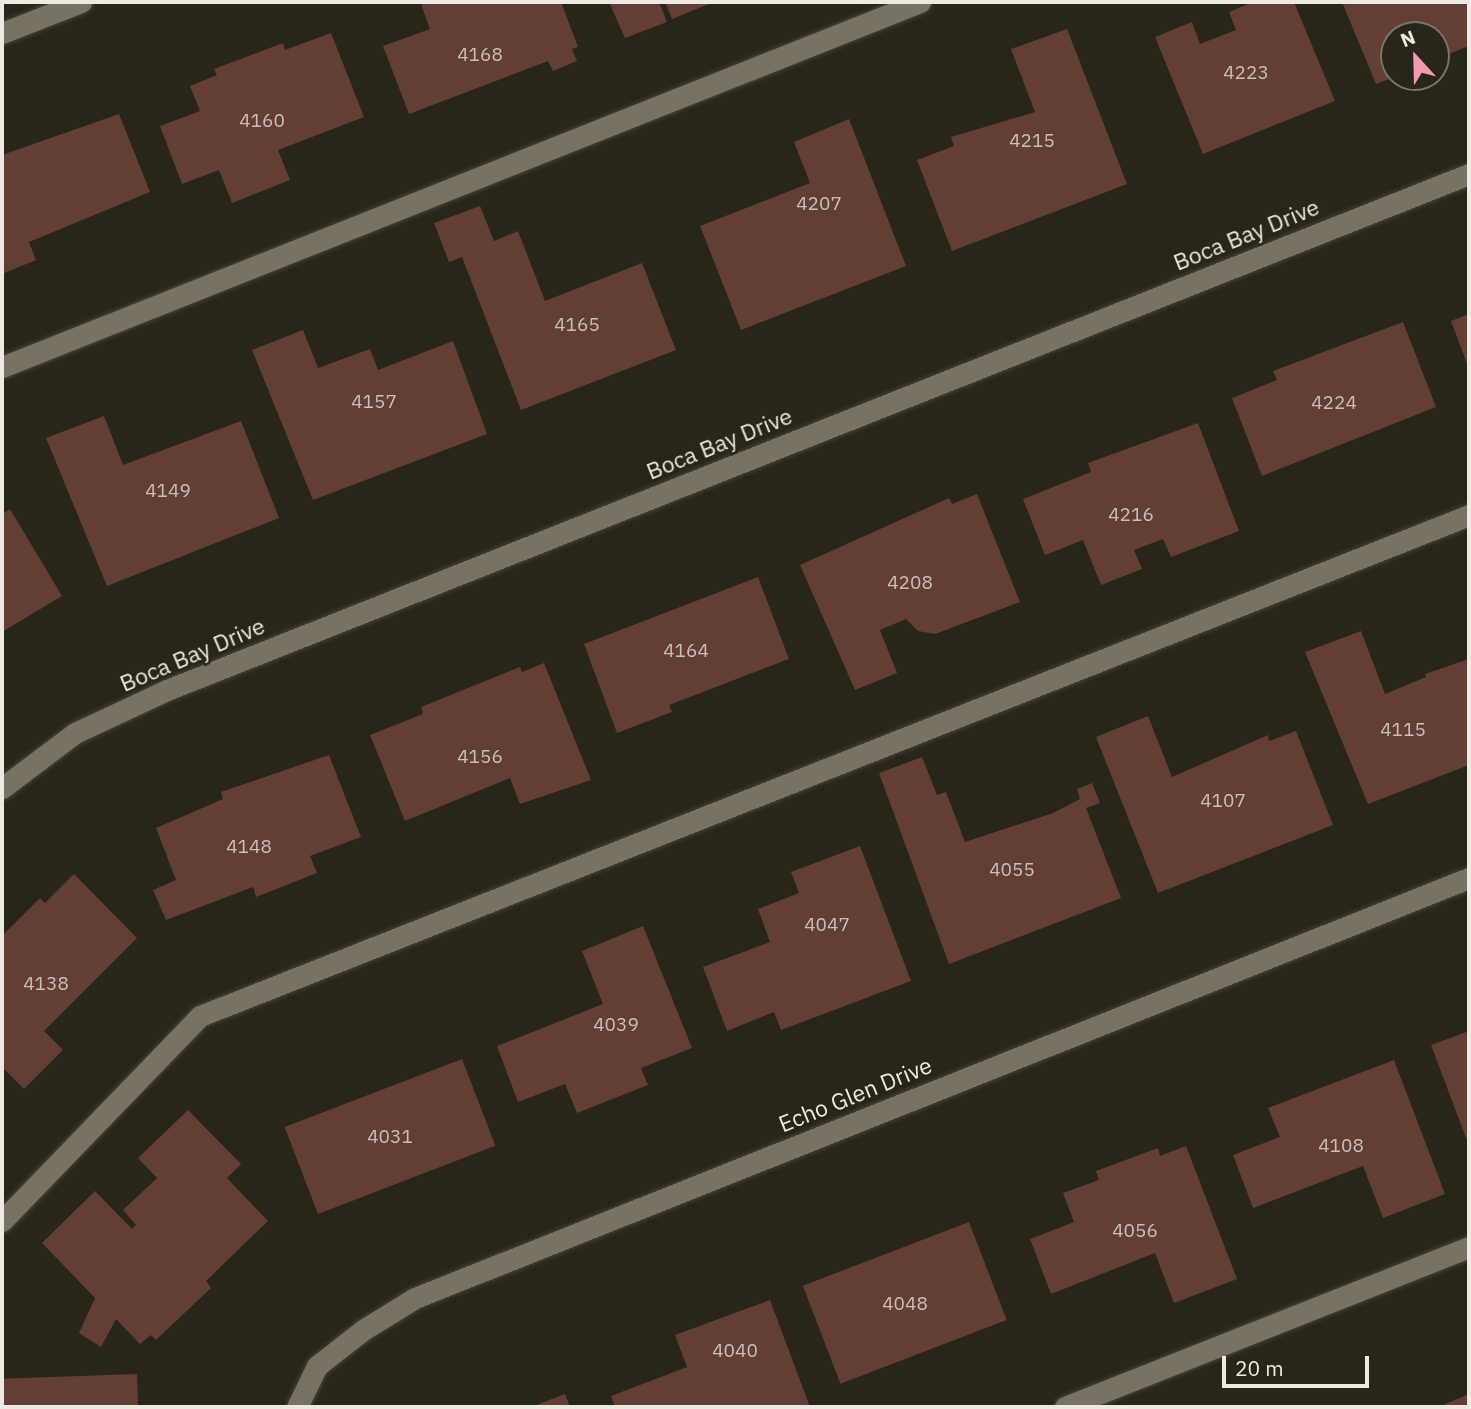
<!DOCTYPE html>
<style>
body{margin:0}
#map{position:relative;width:1471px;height:1409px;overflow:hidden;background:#292518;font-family:"IBM Plex Sans",sans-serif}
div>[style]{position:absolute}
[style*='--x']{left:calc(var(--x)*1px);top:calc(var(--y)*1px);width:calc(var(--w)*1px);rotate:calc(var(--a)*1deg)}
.building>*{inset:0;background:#633e35;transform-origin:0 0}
.roads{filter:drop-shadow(0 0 2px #464339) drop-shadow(0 0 2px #464339)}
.lane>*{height:21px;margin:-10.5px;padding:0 10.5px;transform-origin:10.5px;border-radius:10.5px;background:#777263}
.street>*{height:21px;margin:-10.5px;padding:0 10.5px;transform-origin:10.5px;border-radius:10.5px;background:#777263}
span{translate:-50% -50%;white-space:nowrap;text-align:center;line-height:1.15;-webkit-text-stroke:5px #292518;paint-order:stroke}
.number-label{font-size:19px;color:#cabfb7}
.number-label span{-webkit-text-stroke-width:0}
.street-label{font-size:23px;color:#eceae2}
.frame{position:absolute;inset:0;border:4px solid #eceae2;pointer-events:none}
.north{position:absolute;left:1380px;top:21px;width:70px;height:70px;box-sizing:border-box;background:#292518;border:2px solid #777469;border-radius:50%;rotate:338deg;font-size:19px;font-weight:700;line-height:28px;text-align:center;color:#eceae2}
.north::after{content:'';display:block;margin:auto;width:24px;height:32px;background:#f19ab2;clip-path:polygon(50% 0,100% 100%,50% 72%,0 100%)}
.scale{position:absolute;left:1222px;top:1356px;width:147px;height:32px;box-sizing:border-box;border:4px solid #eceae2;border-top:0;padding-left:9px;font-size:21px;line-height:24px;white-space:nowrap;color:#eceae2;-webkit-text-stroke:5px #292518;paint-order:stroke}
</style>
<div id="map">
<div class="building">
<div style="clip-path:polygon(428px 2px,561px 2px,578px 47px,572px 49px,577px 61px,553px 71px,548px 61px,409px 114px,383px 46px,430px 29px,421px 4px)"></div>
<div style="clip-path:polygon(609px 2px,659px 2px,667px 22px,625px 38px)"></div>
<div style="clip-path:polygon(665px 2px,708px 2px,709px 4px,672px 19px)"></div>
<div style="clip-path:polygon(1253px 2px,1294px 2px,1335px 101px,1203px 154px,1155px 37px,1192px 22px,1200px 44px,1236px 30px,1229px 12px)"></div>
<div style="clip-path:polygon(1342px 2px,1469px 2px,1469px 46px,1436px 59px,1436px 35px,1394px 35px,1394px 77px,1376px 84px)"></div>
<div style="clip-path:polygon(1067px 29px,1127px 184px,952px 251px,917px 160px,954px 146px,951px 137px,1035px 112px,1011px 49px)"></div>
<div style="clip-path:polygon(331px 33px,364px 117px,278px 150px,290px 180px,232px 203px,219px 170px,182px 184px,160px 126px,200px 111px,190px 86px,217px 75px,214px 69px,283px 43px,285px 50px)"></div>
<div style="clip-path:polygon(119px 114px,150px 192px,29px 242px,36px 260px,2px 274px,2px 155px)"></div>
<div style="clip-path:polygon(849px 119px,906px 266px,741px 330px,700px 226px,810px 183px,794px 142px)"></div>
<div style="clip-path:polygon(480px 206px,494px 241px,518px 231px,545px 301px,642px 263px,676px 350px,521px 410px,462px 257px,449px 262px,434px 223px)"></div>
<div style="clip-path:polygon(1469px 314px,1469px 369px,1451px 321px)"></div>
<div style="clip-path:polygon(1403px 322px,1436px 407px,1262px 476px,1232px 398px,1277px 380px,1273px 371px)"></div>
<div style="clip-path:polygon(303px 330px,318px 368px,370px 349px,378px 370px,453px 341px,487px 434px,313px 500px,252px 350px)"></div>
<div style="clip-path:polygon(104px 416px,123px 465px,241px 421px,279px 518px,107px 586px,46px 438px)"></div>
<div style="clip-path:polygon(1198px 423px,1239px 531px,1171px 557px,1163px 539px,1134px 550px,1142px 569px,1101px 585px,1083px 540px,1045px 555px,1023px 499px,1091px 472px,1088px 463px)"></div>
<div style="clip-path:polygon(977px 494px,1020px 602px,935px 634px,918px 631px,906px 619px,880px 630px,897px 673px,855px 690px,800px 565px,949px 498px,952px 504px)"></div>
<div style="clip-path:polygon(10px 509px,62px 596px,2px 632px,2px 514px)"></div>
<div style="clip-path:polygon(758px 577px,789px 659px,669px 705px,672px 712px,617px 733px,584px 644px)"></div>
<div style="clip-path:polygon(1361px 631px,1385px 694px,1426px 677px,1425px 674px,1469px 659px,1469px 765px,1368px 804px,1305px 652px)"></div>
<div style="clip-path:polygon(544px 663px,591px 780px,520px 804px,510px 778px,405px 821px,370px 735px,423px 714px,421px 707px,520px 667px,522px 672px)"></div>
<div style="clip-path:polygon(1148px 716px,1172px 777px,1268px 735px,1269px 741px,1296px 731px,1333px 825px,1158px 893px,1096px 737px)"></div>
<div style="clip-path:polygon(329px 755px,361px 837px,310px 856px,317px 873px,256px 897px,253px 887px,166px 920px,153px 890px,176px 880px,156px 828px,223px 799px,221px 792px)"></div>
<div style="clip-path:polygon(922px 757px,937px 795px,946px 792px,965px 842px,1053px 813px,1080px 799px,1077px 789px,1092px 783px,1100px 803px,1086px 808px,1121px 898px,949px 964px,879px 773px)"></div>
<div style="clip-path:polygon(860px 846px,911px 981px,781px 1030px,774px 1012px,727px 1031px,703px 967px,770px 942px,758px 909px,799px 893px,791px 872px)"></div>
<div style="clip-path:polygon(74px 874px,137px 938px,44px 1031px,63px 1050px,24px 1089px,2px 1067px,2px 936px,40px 898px,45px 903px)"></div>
<div style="clip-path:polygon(643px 926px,692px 1048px,641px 1068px,648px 1085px,577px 1113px,565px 1084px,518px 1102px,497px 1046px,603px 1004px,582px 951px)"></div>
<div style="clip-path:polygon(1469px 1031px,1469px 1137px,1466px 1138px,1431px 1045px)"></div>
<div style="left:462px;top:1059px;width:93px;height:190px;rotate:69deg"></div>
<div style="clip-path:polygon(1394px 1060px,1445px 1194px,1383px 1218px,1363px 1166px,1253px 1208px,1233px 1155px,1280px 1137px,1268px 1108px)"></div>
<div style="clip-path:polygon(188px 1110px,241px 1164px,227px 1178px,268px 1221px,206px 1281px,211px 1288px,156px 1340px,151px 1335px,140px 1344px,116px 1319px,101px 1347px,79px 1333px,95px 1298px,42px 1243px,95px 1191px,132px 1229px,136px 1225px,123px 1210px,157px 1178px,138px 1158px)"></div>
<div style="clip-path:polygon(1186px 1146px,1237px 1279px,1174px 1303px,1155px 1253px,1051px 1294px,1030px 1239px,1074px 1222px,1063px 1193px,1099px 1180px,1096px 1171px,1158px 1148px,1160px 1156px)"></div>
<div style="left:969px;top:1222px;width:105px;height:178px;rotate:69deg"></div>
<div style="clip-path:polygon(770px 1300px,810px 1407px,615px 1407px,611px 1396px,687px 1367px,675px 1335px)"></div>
<div style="left:137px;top:1374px;width:33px;height:135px;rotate:88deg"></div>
<div style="clip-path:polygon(565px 1394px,570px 1407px,531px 1407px)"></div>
<div style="clip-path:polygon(1469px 1394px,1469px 1407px,1438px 1407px)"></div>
</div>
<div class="roads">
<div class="lane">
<div style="--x:2;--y:367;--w:988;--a:-21.68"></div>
<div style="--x:2;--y:1221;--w:285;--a:-46"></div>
<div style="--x:200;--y:1016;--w:1364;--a:-21.54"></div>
<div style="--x:1065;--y:1407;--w:435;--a:-21.6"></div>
</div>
<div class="street">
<div style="--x:2;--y:33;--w:85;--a:-21.4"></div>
<div style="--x:2;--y:788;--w:91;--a:-37"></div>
<div style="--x:75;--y:733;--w:102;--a:-25.1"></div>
<div style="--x:167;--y:690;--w:1401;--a:-21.62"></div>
<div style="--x:297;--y:1407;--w:46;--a:-64"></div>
<div style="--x:317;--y:1366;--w:58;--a:-38"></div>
<div style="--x:363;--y:1330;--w:61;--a:-31.6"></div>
<div style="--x:415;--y:1298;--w:1135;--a:-21.73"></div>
</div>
</div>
<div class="number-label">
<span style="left:480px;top:55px">4168</span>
<span style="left:1246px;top:73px">4223</span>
<span style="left:262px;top:121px">4160</span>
<span style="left:1032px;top:141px">4215</span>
<span style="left:819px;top:204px">4207</span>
<span style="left:577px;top:325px">4165</span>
<span style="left:374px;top:402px">4157</span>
<span style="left:1334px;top:403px">4224</span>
<span style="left:168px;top:491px">4149</span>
<span style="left:1131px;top:515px">4216</span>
<span style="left:910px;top:583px">4208</span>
<span style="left:686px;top:651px">4164</span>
<span style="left:1403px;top:730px">4115</span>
<span style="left:480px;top:757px">4156</span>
<span style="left:1223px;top:801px">4107</span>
<span style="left:249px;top:847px">4148</span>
<span style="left:1012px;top:870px">4055</span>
<span style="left:827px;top:925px">4047</span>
<span style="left:46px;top:984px">4138</span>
<span style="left:616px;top:1025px">4039</span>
<span style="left:390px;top:1137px">4031</span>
<span style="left:1341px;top:1146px">4108</span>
<span style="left:1135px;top:1231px">4056</span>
<span style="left:905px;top:1304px">4048</span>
<span style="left:735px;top:1351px">4040</span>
</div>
<div class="street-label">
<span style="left:1246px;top:234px;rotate:-22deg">Boca Bay Drive</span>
<span style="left:719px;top:443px;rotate:-22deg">Boca Bay Drive</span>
<span style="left:192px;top:654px;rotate:-23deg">Boca Bay Drive</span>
<span style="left:855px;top:1094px;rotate:-22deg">Echo Glen Drive</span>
</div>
<div class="frame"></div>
<div class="north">N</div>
<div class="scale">20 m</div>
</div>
